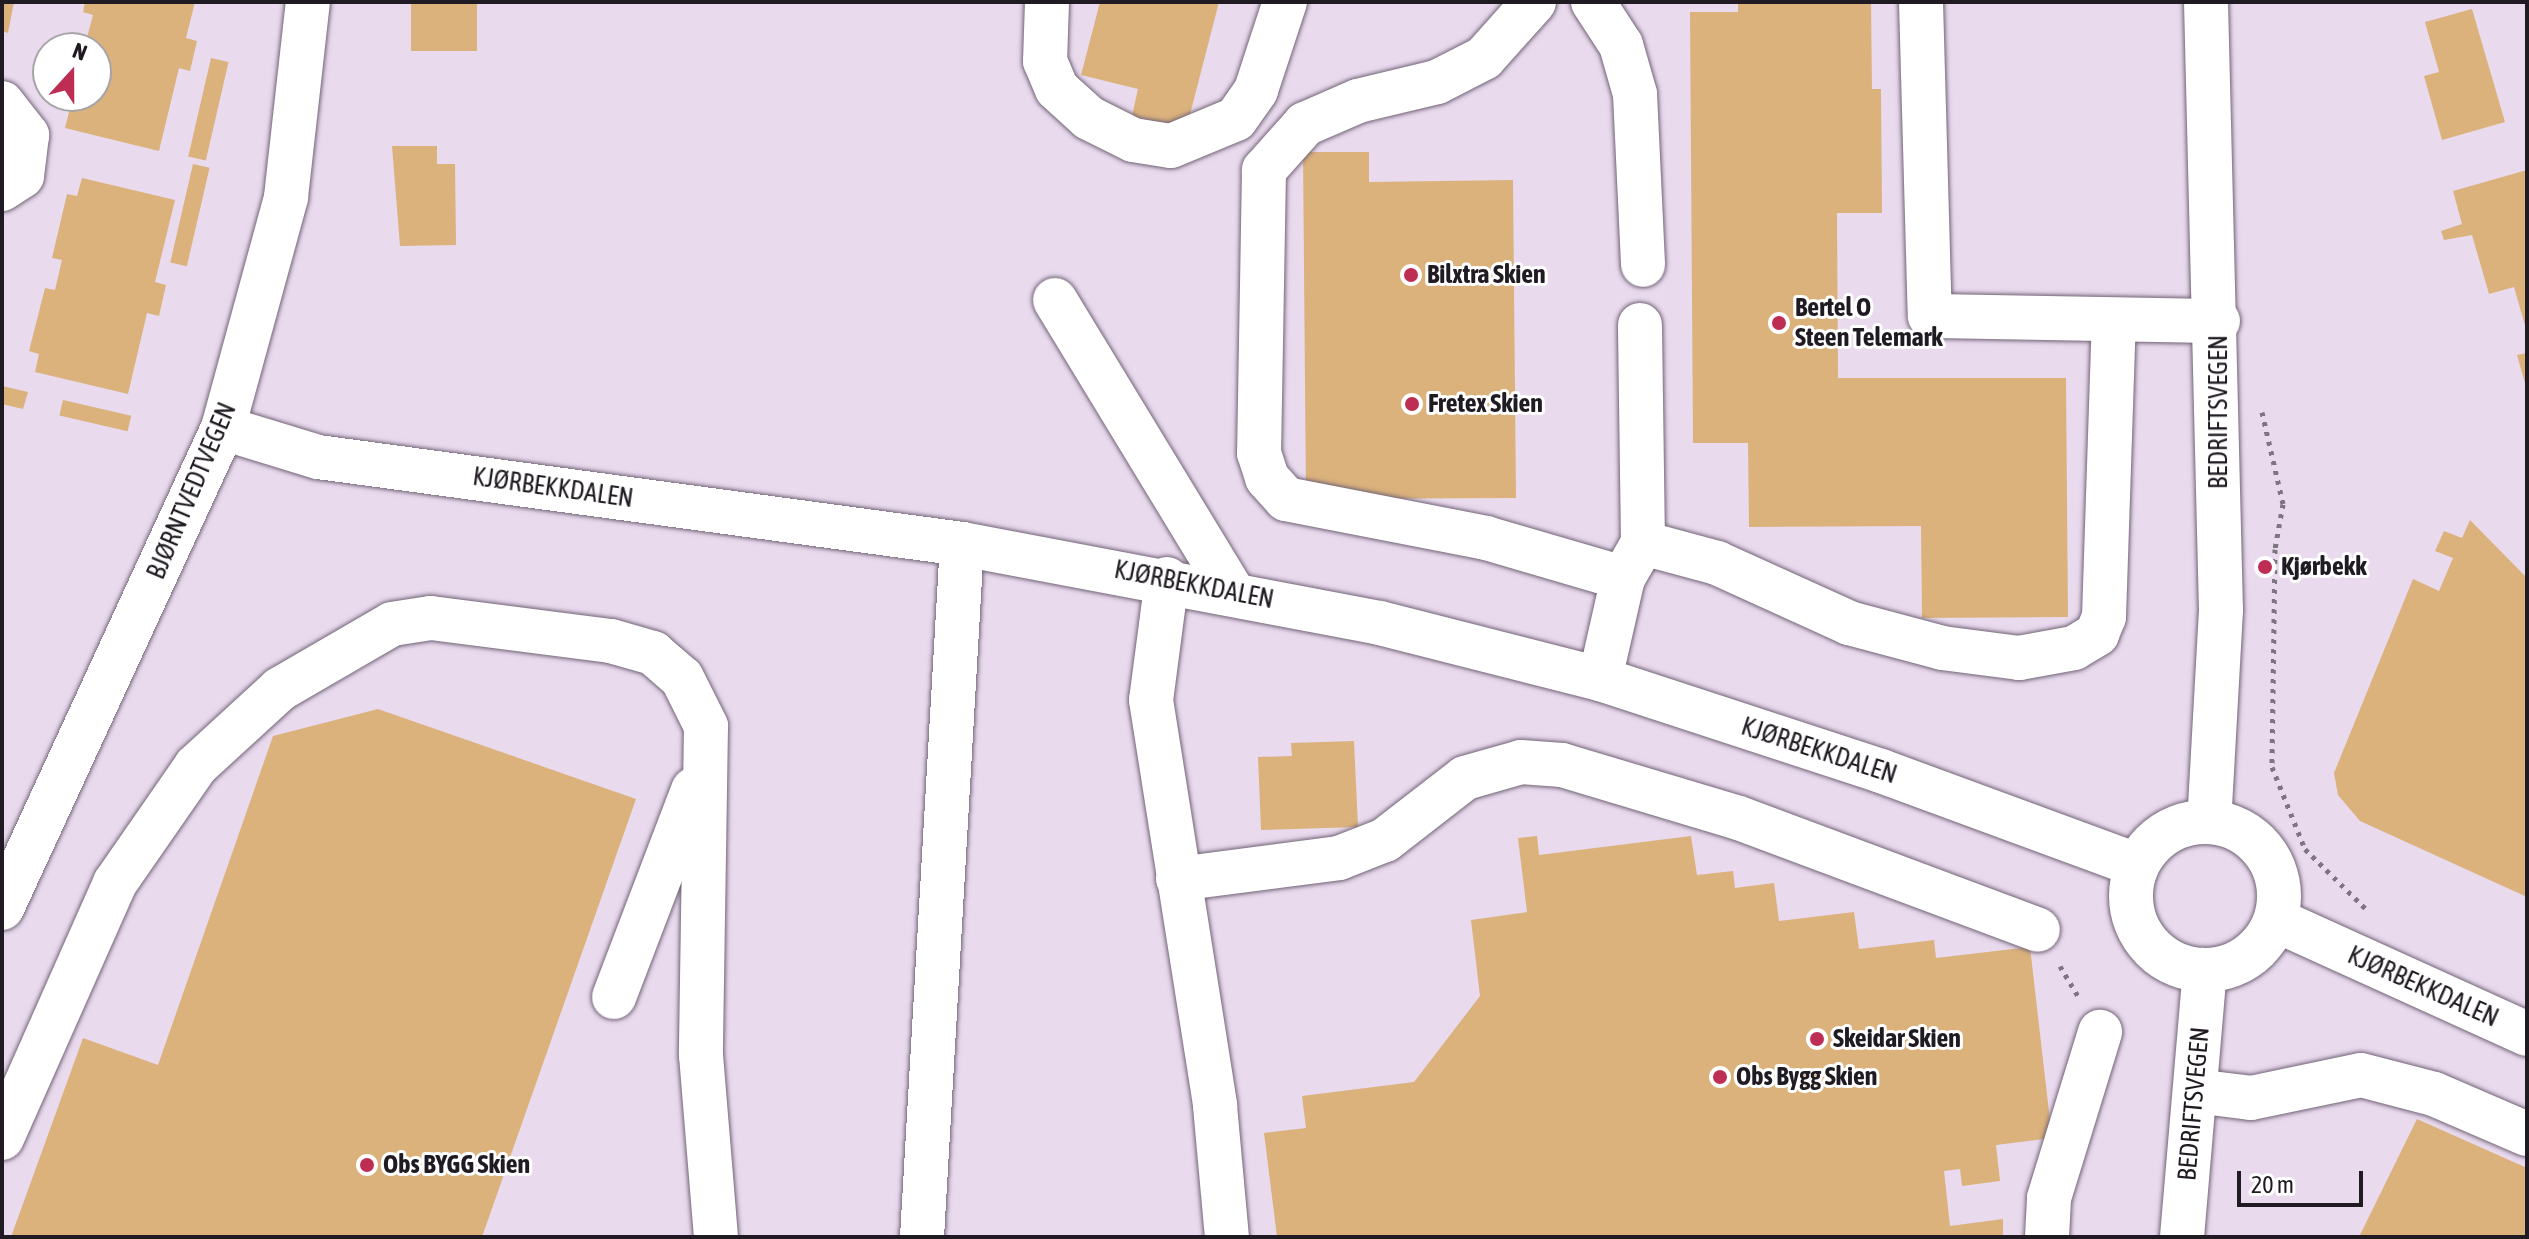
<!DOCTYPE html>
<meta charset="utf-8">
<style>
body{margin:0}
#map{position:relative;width:2529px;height:1239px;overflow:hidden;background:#e9daee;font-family:"Asap Condensed",sans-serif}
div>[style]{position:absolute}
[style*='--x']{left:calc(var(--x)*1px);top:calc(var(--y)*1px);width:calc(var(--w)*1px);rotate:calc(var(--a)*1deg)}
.building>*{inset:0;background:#dbb27c;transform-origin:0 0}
.path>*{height:5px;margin-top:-2.5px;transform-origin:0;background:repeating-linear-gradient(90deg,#7e7582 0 4px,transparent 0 10px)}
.roads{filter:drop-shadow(0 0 2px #726476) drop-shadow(0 0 2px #726476)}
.minor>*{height:44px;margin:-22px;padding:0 22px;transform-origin:22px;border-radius:22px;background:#fff}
.minor>.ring{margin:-22px;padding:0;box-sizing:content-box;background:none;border:44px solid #fff;border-radius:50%}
.major>*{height:44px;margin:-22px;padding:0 22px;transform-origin:22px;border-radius:22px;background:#fff}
.dots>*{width:22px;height:22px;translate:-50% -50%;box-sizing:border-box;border:4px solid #fff;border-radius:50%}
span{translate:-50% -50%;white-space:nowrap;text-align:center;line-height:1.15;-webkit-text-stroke:6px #fff;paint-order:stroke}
.poi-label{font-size:26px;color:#201b22;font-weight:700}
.left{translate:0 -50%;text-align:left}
.street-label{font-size:26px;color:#201b22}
.frame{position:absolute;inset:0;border:4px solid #201b22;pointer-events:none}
.north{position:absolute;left:32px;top:32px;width:80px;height:80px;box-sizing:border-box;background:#fff;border:2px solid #a6a4a7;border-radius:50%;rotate:21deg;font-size:22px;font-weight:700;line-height:32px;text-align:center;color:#201b22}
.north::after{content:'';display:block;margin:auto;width:28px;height:36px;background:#bd2d54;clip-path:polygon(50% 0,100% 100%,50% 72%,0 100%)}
.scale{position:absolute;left:2237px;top:1171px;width:126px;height:36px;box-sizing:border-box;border:4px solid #201b22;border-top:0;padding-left:10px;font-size:24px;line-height:28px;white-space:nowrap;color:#201b22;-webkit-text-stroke:6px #fff;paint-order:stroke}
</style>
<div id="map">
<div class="building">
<div style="clip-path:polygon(2px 2px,14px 2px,8px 33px,2px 31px)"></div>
<div style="clip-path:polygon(85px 2px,195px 2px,186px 38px,197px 41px,190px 71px,179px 68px,159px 151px,65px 128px,70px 108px,60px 106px,63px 96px,96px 96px,96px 48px,74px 48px,85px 45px,93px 15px,83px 12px)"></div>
<div style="left:411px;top:2px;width:66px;height:49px"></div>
<div style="clip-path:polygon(1100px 2px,1219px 2px,1186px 130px,1132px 116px,1138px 89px,1081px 75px)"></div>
<div style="clip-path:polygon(1738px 2px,1871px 2px,1872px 89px,1881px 89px,1882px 213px,1837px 213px,1838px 378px,2066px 378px,2068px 617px,1922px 618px,1921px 526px,1749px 527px,1748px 443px,1693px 443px,1690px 12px,1738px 12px)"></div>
<div style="clip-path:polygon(2472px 9px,2505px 122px,2442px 140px,2424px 76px,2439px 72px,2425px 22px)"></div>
<div style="left:211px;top:58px;width:18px;height:101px;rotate:13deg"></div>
<div style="clip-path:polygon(392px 146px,437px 146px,437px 164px,455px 164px,456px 245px,400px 246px)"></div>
<div style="clip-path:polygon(1303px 152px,1369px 152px,1369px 182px,1513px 180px,1516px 498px,1306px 499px)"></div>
<div style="left:193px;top:164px;width:17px;height:101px;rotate:13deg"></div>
<div style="clip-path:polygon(2527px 170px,2527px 329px,2526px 329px,2514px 287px,2489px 294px,2472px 235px,2444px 240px,2441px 231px,2462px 224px,2453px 191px)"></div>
<div style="clip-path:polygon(82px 178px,175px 200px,155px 282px,166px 285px,159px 316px,147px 313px,128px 394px,35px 372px,39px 354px,29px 351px,45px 288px,55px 290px,62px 260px,52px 258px,67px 194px,77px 196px)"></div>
<div style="clip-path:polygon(2527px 353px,2527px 387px,2526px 387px,2517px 355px)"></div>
<div style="clip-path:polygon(2px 386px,28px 392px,23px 409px,2px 404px)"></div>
<div style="left:63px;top:400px;width:70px;height:16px;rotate:13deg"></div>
<div style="clip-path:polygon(2470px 520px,2527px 578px,2527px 897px,2360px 821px,2338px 795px,2334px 773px,2413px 579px,2439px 591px,2453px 558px,2435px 551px,2444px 531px,2462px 538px)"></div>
<div style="clip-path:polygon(378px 709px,636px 799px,482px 1237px,11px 1237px,83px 1038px,158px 1065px,273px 736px)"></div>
<div style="clip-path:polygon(1354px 741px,1358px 827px,1261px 830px,1258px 757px,1292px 756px,1291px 743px)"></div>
<div style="clip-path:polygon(1537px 836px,1539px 855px,1691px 836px,1697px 875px,1733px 871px,1735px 888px,1774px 883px,1779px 921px,1854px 912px,1859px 949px,1934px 940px,1936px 958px,2030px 947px,2052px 1138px,1996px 1145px,2000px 1181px,1962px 1186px,1960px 1169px,1944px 1171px,1950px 1226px,2003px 1219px,2003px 1237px,1277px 1237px,1264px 1133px,1306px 1128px,1302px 1096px,1414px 1082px,1480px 996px,1471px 920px,1527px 912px,1518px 838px)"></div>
<div style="clip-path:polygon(2417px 1119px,2527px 1168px,2527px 1237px,2359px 1237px)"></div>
</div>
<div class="path">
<div style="--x:2262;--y:412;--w:94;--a:77.1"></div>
<div style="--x:2283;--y:504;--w:46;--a:100.1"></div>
<div style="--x:2275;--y:549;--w:218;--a:90.8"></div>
<div style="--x:2272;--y:767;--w:88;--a:68.1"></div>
<div style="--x:2305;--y:849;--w:87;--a:44.5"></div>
<div style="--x:2060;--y:966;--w:37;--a:59"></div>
</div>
<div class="roads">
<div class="minor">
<div style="--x:1047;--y:2;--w:59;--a:91.9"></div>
<div style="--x:1045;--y:61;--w:30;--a:67"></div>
<div style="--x:1057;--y:89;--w:43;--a:42.2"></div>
<div style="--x:1089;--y:118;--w:49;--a:26.6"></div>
<div style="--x:1133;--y:140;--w:38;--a:9"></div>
<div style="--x:1171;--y:146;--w:70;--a:-22.6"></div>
<div style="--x:1236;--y:119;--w:35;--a:-55"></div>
<div style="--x:1256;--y:90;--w:93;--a:-71.8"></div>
<div style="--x:1534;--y:2;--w:75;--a:131.8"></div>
<div style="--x:1484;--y:58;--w:53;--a:152.9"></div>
<div style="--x:1437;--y:82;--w:81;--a:166.5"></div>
<div style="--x:1358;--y:101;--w:58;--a:156.5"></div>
<div style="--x:1305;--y:124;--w:62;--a:131.7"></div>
<div style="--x:1264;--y:170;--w:283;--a:91"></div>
<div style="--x:1259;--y:453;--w:26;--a:72"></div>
<div style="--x:1267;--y:478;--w:28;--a:48"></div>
<div style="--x:1286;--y:499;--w:204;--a:11"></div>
<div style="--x:1486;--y:538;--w:143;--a:16.3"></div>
<div style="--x:1593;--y:2;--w:51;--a:56.9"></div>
<div style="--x:1621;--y:45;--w:51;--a:74.1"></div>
<div style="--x:1635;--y:94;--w:171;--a:87.3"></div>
<div style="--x:1921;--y:2;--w:314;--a:88.4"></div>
<div style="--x:1930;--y:316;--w:288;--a:1"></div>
<div style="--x:2206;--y:2;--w:608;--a:88.59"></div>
<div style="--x:2221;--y:610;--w:212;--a:93.2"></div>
<div style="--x:2;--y:103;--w:41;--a:52"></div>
<div style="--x:27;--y:135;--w:41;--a:97"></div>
<div style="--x:22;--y:176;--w:24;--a:147"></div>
<div style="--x:1055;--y:300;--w:339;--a:58.7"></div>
<div style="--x:223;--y:428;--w:99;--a:17"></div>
<div style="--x:318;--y:457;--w:650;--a:7.69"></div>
<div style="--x:962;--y:544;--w:425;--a:10.7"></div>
<div style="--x:1380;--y:623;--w:227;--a:14.3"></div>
<div style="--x:1600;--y:679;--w:296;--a:18.1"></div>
<div style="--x:1881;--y:771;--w:273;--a:20.2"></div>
<div style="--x:1643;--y:543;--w:77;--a:15.1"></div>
<div style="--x:1717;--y:563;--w:145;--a:24.4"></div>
<div style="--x:1849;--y:623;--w:96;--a:15"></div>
<div style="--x:1942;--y:648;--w:78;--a:7.4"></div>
<div style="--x:2019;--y:658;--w:56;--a:-10.3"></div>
<div style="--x:2074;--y:648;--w:27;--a:-31"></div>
<div style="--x:2097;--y:634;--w:18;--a:-68"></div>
<div style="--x:2104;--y:617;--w:297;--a:-88.1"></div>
<div style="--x:1167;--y:579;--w:122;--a:97.5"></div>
<div style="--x:1151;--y:700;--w:411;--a:81"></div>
<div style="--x:1215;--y:1106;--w:132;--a:84.8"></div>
<div style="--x:1600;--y:679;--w:104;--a:-77.2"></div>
<div style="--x:1623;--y:578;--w:40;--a:-60.3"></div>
<div style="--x:1643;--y:543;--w:218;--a:-90.8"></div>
<div class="ring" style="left:2131px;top:822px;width:104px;height:104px"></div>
<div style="--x:1178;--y:879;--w:162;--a:-7.4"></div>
<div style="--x:1339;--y:858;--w:49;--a:-21.4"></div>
<div style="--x:1385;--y:840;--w:101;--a:-37.8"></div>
<div style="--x:1465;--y:778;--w:58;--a:-15.9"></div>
<div style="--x:1521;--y:762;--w:41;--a:4.2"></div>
<div style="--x:1562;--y:765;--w:185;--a:16.7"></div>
<div style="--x:1739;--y:818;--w:319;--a:20.5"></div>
<div style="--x:2276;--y:920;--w:276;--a:24.4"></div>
<div style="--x:614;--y:997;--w:222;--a:-69.1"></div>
<div style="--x:2195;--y:1091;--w:56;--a:7.1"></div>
<div style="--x:2251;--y:1098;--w:112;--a:-11.8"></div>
<div style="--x:2361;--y:1075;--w:75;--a:14.6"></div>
<div style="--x:2434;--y:1094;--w:101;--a:23.3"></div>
<div style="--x:2;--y:1138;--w:279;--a:-66.1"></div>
<div style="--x:115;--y:883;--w:142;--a:-55.3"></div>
<div style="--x:196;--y:766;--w:114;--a:-42.5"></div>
<div style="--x:280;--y:689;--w:129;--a:-30.1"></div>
<div style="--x:392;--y:624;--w:39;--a:-9"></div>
<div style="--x:431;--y:618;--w:181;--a:7.3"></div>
<div style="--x:611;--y:641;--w:44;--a:15.9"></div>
<div style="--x:653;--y:653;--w:38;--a:41"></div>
<div style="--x:682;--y:678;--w:54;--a:63.4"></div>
<div style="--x:706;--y:726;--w:329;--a:90.9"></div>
<div style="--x:701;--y:1055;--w:183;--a:85.3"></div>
<div style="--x:922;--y:1237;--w:694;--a:-86.7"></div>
<div style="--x:2047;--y:1237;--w:39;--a:-87"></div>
<div style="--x:2049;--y:1198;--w:174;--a:-72.9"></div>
<div style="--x:2182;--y:1237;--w:268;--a:-85.1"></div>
</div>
<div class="major">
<div style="--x:2;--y:908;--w:528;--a:-65.28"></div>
<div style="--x:223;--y:428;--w:239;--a:-74.7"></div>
<div style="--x:286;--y:197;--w:196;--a:-83.6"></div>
</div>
</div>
<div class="dots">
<div style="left:1411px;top:275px;background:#bd2d54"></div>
<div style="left:1779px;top:323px;background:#bd2d54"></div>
<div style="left:1412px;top:404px;background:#bd2d54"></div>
<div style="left:2265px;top:567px;background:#bd2d54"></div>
<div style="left:1817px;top:1039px;background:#bd2d54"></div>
<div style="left:1720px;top:1077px;background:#bd2d54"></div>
<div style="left:367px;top:1165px;background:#bd2d54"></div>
</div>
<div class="poi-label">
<span class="left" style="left:1427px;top:275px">Bilxtra Skien</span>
<span class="left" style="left:1795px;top:323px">Bertel O<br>Steen Telemark</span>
<span class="left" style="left:1428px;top:404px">Fretex Skien</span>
<span class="left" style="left:2281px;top:567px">Kjørbekk</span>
<span class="left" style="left:1833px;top:1039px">Skeidar Skien</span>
<span class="left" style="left:1736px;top:1077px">Obs Bygg Skien</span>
<span class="left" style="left:383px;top:1165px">Obs BYGG Skien</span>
</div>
<div class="street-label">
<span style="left:2219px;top:412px;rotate:-90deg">BEDRIFTSVEGEN</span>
<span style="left:553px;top:488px;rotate:8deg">KJØRBEKKDALEN</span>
<span style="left:192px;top:491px;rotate:-67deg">BJØRNTVEDTVEGEN</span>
<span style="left:1194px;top:585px;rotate:11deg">KJØRBEKKDALEN</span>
<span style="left:1819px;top:751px;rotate:18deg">KJØRBEKKDALEN</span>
<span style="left:2423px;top:987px;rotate:24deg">KJØRBEKKDALEN</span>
<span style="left:2194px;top:1104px;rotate:-85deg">BEDRIFTSVEGEN</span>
</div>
<div class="frame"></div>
<div class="north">N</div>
<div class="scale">20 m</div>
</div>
